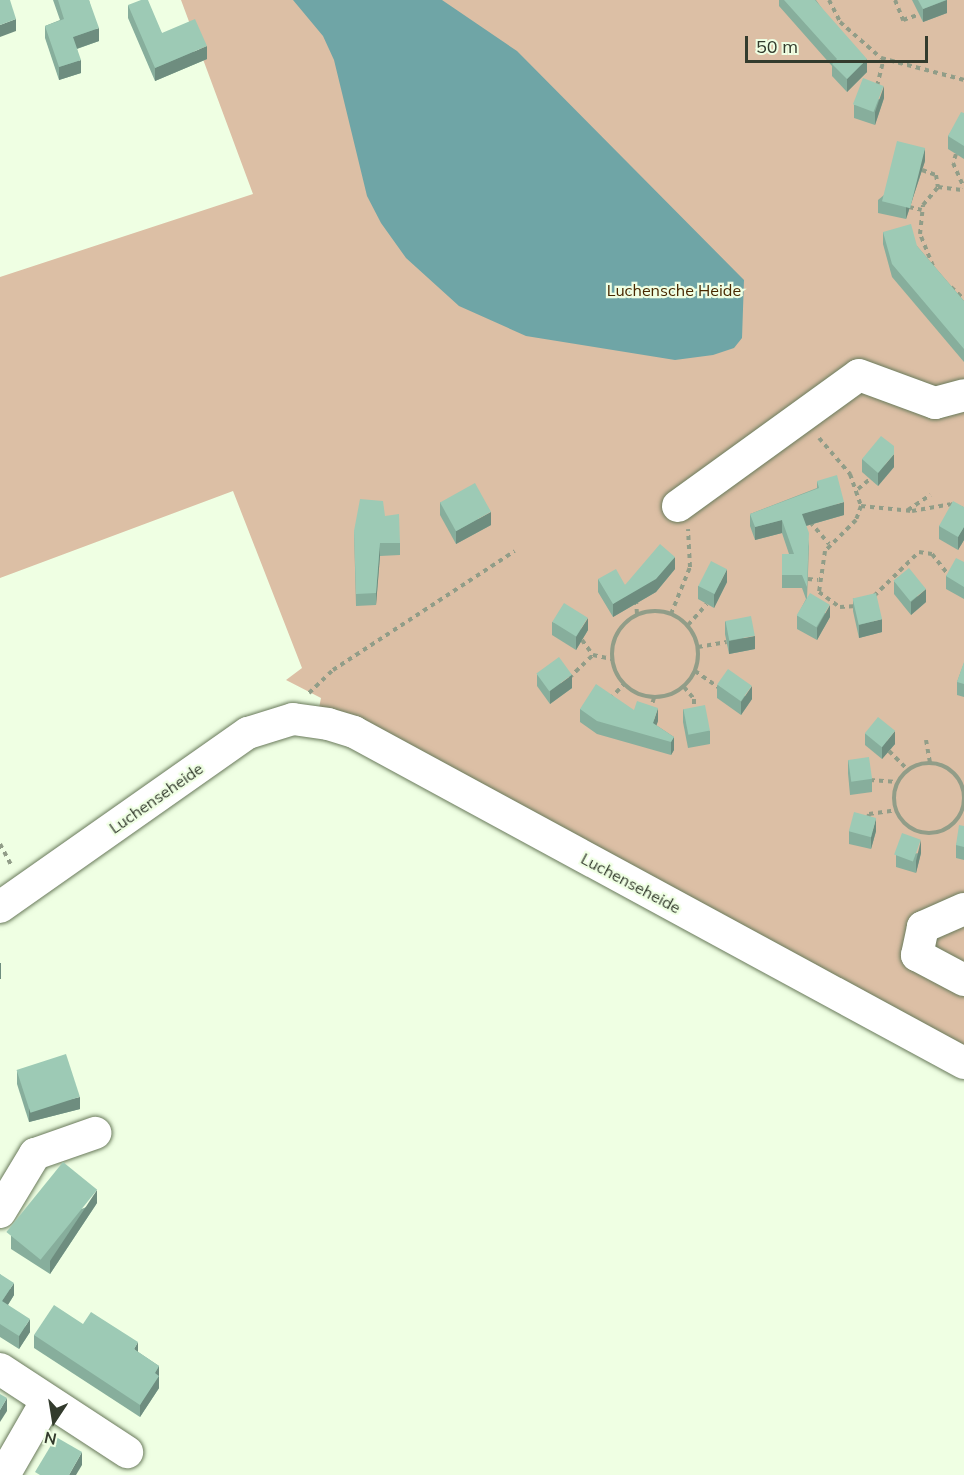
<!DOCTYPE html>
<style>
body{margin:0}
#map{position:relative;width:964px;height:1475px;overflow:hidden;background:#efffe3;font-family:Mulish,sans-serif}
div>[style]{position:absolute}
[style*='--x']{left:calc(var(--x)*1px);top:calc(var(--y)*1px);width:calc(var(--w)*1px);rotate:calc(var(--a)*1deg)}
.green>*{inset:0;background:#dcbfa5}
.water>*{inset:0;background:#6fa5a6}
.path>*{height:4px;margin-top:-2px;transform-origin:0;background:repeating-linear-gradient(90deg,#919d88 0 4.5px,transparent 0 9px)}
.path>.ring{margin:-2px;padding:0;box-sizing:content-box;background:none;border:4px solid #919d88;border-radius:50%}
.roads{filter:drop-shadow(0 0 2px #697a5b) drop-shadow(0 0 2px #697a5b)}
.minor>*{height:32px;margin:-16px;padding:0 16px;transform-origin:16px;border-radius:16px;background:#fff}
.wall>*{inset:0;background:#87ae9c}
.shaded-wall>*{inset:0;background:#6e8d7f;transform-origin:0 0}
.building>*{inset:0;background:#9dcab5;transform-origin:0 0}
span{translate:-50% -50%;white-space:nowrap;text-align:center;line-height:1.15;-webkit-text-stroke:4.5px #efffe3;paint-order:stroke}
.park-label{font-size:16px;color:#482800}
.street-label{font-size:16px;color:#333b2d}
.north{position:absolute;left:24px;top:1391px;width:60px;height:60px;-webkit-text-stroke:4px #efffe3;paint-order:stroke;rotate:192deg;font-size:16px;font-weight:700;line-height:24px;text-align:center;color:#333b2d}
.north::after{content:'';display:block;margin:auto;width:21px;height:27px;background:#333b2d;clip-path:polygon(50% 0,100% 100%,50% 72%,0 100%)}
.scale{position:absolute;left:745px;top:36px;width:183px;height:27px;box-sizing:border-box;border:3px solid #333b2d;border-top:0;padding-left:8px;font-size:18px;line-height:21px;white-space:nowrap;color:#333b2d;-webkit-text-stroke:4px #efffe3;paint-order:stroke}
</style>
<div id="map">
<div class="green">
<div style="clip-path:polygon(181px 0,964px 0,964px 1050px,319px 708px,321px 698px,286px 680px,302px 668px,233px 491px,0 578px,0 277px,253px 194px)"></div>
</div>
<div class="water">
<div style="clip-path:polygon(293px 0,442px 0,517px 51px,744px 280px,742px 338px,734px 348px,713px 355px,675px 360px,526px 336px,459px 306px,406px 258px,381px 223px,367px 196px,334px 60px,323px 36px)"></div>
</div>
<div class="path">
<div style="--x:829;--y:0;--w:25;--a:63"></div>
<div style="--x:840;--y:22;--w:55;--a:41.3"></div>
<div style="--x:881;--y:58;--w:86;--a:14.8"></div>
<div style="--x:895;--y:0;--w:22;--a:68"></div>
<div style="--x:903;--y:20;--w:18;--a:-19"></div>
<div style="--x:877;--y:86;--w:29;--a:-76"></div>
<div style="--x:956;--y:154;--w:9;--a:108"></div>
<div style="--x:953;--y:163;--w:27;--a:66"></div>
<div style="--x:922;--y:170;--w:15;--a:20"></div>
<div style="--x:936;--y:175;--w:12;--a:81"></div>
<div style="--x:909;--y:207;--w:13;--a:13"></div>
<div style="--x:933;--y:266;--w:35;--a:-112"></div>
<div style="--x:920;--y:234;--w:29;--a:-84"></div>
<div style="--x:923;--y:205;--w:23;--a:-50"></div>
<div style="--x:938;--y:187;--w:26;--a:7"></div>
<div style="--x:951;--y:287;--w:18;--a:43"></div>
<div style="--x:819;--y:438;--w:48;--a:49.3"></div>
<div style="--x:850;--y:474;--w:34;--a:71"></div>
<div style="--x:861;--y:506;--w:15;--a:110"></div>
<div style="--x:856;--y:520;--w:44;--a:135"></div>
<div style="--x:825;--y:551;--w:41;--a:98.3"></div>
<div style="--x:819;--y:592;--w:26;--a:36"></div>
<div style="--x:840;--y:607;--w:17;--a:-3"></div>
<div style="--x:858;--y:489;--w:16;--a:-40"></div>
<div style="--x:861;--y:506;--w:51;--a:5.6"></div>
<div style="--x:912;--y:511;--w:39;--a:-10"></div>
<div style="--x:950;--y:504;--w:15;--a:20"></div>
<div style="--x:908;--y:510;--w:27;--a:-34"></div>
<div style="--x:810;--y:522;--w:29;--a:49"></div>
<div style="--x:808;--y:579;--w:10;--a:6"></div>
<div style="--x:874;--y:596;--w:63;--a:-44.4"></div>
<div style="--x:919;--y:552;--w:13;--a:9"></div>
<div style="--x:932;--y:554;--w:29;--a:52"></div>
<div style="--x:636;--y:600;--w:15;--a:86"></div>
<div class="ring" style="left:612px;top:611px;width:82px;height:82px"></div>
<div style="--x:671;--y:614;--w:51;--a:-68"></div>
<div style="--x:690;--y:567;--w:38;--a:-93"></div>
<div style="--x:688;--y:625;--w:28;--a:-48"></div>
<div style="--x:582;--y:640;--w:19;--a:54"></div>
<div style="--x:698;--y:647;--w:29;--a:-10"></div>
<div style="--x:695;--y:671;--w:29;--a:35"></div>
<div style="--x:569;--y:678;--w:33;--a:-44"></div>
<div style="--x:593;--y:655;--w:19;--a:12"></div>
<div style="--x:684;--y:687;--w:16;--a:50"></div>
<div style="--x:694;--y:699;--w:11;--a:90"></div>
<div style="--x:309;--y:693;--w:33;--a:-44"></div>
<div style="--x:333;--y:670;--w:217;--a:-33.2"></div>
<div style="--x:610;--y:699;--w:21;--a:-47"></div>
<div style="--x:650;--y:711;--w:14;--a:-73"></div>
<div style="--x:926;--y:740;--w:23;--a:80"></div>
<div style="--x:889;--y:751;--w:27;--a:45"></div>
<div class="ring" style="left:894px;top:763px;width:66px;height:66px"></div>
<div style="--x:870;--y:780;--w:28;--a:4"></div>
<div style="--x:868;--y:818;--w:4;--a:-76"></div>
<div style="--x:869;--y:814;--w:27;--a:-8"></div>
<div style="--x:0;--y:844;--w:26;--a:62"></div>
</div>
<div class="roads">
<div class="minor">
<div style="--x:678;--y:506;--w:223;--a:-35.9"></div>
<div style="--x:859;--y:375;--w:81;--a:20.2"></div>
<div style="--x:935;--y:403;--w:30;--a:-15"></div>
<div style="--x:0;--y:907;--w:303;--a:-35.1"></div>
<div style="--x:248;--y:733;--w:47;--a:-17.3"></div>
<div style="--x:293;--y:719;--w:35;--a:8"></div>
<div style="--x:328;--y:724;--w:27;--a:17"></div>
<div style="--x:354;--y:732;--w:694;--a:28.49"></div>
<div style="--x:964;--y:909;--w:45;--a:156.3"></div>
<div style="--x:923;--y:927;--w:29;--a:102"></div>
<div style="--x:917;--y:955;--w:53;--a:28"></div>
<div style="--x:0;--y:1212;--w:68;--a:-58.9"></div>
<div style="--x:35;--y:1154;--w:64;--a:-19.3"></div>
<div style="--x:0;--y:1369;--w:152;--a:33.2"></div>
<div style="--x:4;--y:1475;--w:84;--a:-60.1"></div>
</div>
</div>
<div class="wall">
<div style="clip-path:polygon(53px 0,89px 0,99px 41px,77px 49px,81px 73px,59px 80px,45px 38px,45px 26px,60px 20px)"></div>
<div style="clip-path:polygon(779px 0,816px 0,867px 72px,847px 92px,832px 76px,832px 66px,779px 6px)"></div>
<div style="clip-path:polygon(912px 0,947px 0,947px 13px,923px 22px)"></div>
<div style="clip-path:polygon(128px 5px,162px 33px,207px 59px,155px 81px,128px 18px)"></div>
<div style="clip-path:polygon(884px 98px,875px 125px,854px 118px,854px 105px)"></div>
<div style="clip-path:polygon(964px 113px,964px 159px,948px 149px,948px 136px)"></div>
<div style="clip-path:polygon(925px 161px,906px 219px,878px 213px,878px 200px)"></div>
<div style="clip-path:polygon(883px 232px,917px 246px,964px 301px,964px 362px,892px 277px,883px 244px)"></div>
<div style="clip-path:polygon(862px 459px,894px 467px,878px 486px,862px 472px)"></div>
<div style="clip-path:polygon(817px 481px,844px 515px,806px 526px,809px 546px,807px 599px,830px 617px,817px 640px,797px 629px,797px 616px,806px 599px,802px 588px,782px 588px,782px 554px,789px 554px,782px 533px,755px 540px,750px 526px,750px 514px,817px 488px)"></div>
<div style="clip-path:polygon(440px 502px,491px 525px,456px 544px,440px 515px)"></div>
<div style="clip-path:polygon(964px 507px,964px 540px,958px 550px,939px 539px,939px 526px)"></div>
<div style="clip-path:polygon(385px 516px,400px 543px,400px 555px,380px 556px,376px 605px,356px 606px,354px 531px)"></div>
<div style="clip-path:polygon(964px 562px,964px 599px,946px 589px,946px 576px)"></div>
<div style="clip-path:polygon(675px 569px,656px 592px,613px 617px,598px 592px,598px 579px,625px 585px)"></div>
<div style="clip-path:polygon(894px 581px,926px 602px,911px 615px,894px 594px)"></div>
<div style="clip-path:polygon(727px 582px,714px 608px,698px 599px,698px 586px)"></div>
<div style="clip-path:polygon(853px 598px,882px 632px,859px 638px,853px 611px)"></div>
<div style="clip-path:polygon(725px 621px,755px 649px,729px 654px,725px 634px)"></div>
<div style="clip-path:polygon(552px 622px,588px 630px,576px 650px,552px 635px)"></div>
<div style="clip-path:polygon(964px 663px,964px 697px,957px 695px,957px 682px)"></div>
<div style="clip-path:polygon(537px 674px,572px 688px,550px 704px,537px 686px)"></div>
<div style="clip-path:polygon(717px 685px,752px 699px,741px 715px,717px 698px)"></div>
<div style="clip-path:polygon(580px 709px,634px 710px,658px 721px,656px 725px,674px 737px,674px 750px,671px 755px,597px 734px,580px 722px)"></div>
<div style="clip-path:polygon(683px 709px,710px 731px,710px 744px,688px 748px,683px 722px)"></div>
<div style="clip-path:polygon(865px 733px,895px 744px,882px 759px,865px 745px)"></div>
<div style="clip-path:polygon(848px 760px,872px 779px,872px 792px,850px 795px,848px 773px)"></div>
<div style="clip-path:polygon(964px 826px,964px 860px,956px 858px,956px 845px)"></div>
<div style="clip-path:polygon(849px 831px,876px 831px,871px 849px,849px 844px)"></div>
<div style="clip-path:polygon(921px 853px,916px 873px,896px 867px,896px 855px)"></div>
<div style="clip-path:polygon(17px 1071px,80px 1109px,29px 1122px,17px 1084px)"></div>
<div style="clip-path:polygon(97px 1203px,50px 1274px,11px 1249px,11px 1236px)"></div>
<div style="clip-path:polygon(0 1274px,14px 1295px,8px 1305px,30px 1332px,19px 1349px,0 1337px)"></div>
<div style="clip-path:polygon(34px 1335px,138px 1352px,159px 1366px,159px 1388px,140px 1417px,34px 1348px)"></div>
</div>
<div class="shaded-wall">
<div style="clip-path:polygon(947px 0,947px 13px,923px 22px,923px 9px)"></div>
<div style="clip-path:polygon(16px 19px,16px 31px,0 37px,0 25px)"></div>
<div style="clip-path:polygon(99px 28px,99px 41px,73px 50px,73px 37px)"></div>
<div style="clip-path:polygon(207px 46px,207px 59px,155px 81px,155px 68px)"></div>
<div style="clip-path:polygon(867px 59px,867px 72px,847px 92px,847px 79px)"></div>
<div style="clip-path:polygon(81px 60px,81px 73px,59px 80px,59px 67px)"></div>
<div style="clip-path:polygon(884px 86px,884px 98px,875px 125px,875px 112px)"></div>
<div style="clip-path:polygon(925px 148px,925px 161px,906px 219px,906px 206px)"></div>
<div style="clip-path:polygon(894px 454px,894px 467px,878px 486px,878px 473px)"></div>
<div style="clip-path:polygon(844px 502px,844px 515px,802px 527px,802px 514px)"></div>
<div style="clip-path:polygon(491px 512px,491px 525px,456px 544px,456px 531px)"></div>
<div style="clip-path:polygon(782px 520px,782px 533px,755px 540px,755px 527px)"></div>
<div style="clip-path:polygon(964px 527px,964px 540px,958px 550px,958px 537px)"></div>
<div style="clip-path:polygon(380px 543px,380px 556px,376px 605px,376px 593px)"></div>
<div style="clip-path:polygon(675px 557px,675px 569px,656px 592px,613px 617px,613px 604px)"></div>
<div style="clip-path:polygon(727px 569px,727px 582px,714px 608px,714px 595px)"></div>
<div style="clip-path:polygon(926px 589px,926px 602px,911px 615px,911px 602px)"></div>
<div style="clip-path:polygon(830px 605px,830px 617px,817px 640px,817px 628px)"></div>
<div style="clip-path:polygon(588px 618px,588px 630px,576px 650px,576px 637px)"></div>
<div style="clip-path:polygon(882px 619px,882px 632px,859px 638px,859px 625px)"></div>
<div style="clip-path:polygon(755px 636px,755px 649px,729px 654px,729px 641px)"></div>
<div style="clip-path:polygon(572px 675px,572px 688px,550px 704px,550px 691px)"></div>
<div style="clip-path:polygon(752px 686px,752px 699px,741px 715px,741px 702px)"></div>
<div style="clip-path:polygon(658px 708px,658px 721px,653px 735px,653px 723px)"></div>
<div style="clip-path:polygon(895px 731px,895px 744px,882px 759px,882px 747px)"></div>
<div style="clip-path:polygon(674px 737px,674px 750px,671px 755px,671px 742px)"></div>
<div style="clip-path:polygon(876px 818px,876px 831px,871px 849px,871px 837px)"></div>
<div style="clip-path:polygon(921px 840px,921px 853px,916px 873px,916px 861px)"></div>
<div style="left:0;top:963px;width:1px;height:16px"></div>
<div style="clip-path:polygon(80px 1097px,80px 1109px,29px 1122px,29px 1109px)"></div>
<div style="clip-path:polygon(97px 1190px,97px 1203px,50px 1274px,50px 1261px)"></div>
<div style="clip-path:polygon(14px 1283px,14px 1295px,2px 1314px,2px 1301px)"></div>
<div style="clip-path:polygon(30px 1319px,30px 1332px,19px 1349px,19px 1336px)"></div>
<div style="clip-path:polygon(138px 1342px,138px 1354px,134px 1349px)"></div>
<div style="clip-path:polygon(159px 1366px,159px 1388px,140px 1417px,140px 1405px,155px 1373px)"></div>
<div style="clip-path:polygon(7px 1398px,7px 1411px,0 1422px,0 1410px)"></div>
<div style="clip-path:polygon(82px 1452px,82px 1465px,76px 1475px,69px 1475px)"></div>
</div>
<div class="building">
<div style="clip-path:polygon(0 0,10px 0,16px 19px,0 25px)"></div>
<div style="clip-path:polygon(58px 0,89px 0,99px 28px,73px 37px,81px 60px,59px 67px,45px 26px,64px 19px)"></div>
<div style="clip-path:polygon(141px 0,148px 0,162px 33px,195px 19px,207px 46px,155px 68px,128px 5px)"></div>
<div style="clip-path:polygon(784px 0,815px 0,867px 59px,847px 79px,832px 64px,837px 59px)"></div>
<div style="clip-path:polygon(918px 0,946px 0,923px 9px)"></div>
<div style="left:863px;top:78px;width:22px;height:28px;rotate:21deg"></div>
<div style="clip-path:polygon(961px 112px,964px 113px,964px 146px,948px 136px)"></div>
<div style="left:897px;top:141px;width:29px;height:62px;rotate:14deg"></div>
<div style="clip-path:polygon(911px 224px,917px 246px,964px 301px,964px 349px,892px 264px,883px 232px)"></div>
<div style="clip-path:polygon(881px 436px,894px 446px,894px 454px,878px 473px,862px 459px)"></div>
<div style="clip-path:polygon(837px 475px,844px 502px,802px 514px,809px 533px,807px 587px,802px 575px,782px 575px,782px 554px,794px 554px,782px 520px,755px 527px,750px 514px,819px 488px,817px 481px)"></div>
<div style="left:475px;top:483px;width:33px;height:40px;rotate:61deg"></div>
<div style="clip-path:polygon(360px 499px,383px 501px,385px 516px,399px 514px,400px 543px,380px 543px,376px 593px,356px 594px,354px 531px)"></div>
<div style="clip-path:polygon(953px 501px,964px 507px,964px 527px,958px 537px,939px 526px)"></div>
<div style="clip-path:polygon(660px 544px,675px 557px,656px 579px,613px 604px,598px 579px,616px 569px,625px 585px)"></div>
<div style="clip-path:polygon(956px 558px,964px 562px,964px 587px,946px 576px)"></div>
<div style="left:711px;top:561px;width:18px;height:28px;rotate:27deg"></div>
<div style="left:909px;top:568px;width:27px;height:20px;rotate:51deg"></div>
<div style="left:810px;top:593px;width:23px;height:26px;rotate:31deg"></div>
<div style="left:876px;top:593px;width:27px;height:24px;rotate:77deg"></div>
<div style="left:564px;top:603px;width:28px;height:22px;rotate:32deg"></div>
<div style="left:751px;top:616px;width:20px;height:26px;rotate:79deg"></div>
<div style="left:559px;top:657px;width:22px;height:28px;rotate:54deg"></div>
<div style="clip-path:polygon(964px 662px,964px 684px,957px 682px)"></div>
<div style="left:728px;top:669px;width:29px;height:19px;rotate:35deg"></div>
<div style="clip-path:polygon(596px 684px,634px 710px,637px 701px,658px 708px,653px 723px,674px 737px,671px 742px,597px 721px,580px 709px)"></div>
<div style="left:705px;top:705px;width:26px;height:22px;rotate:79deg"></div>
<div style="left:878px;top:717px;width:22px;height:21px;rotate:39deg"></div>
<div style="left:869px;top:757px;width:22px;height:21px;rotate:82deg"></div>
<div style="left:854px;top:812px;width:23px;height:20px;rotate:15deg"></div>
<div style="clip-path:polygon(959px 825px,964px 826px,964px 847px,956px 845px)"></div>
<div style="left:902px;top:833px;width:20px;height:23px;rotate:20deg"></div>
<div style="left:66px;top:1054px;width:45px;height:52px;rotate:72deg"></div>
<div style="left:63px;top:1162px;width:44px;height:90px;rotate:39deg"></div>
<div style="clip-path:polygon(0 1274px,14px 1283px,2px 1301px,30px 1319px,19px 1336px,0 1324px)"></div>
<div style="clip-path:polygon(54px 1305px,83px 1324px,91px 1312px,138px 1342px,134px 1349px,159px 1366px,155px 1373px,159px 1376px,140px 1405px,34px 1335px)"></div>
<div style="clip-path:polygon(0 1394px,7px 1398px,0 1410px)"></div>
<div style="clip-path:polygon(56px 1437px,82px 1452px,69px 1475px,40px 1475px,35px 1472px)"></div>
</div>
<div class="park-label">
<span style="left:674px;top:290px">Luchensche Heide</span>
</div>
<div class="street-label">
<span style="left:156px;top:798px;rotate:-35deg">Luchenseheide</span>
<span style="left:631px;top:883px;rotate:28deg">Luchenseheide</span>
</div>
<div class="north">N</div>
<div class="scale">50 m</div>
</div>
